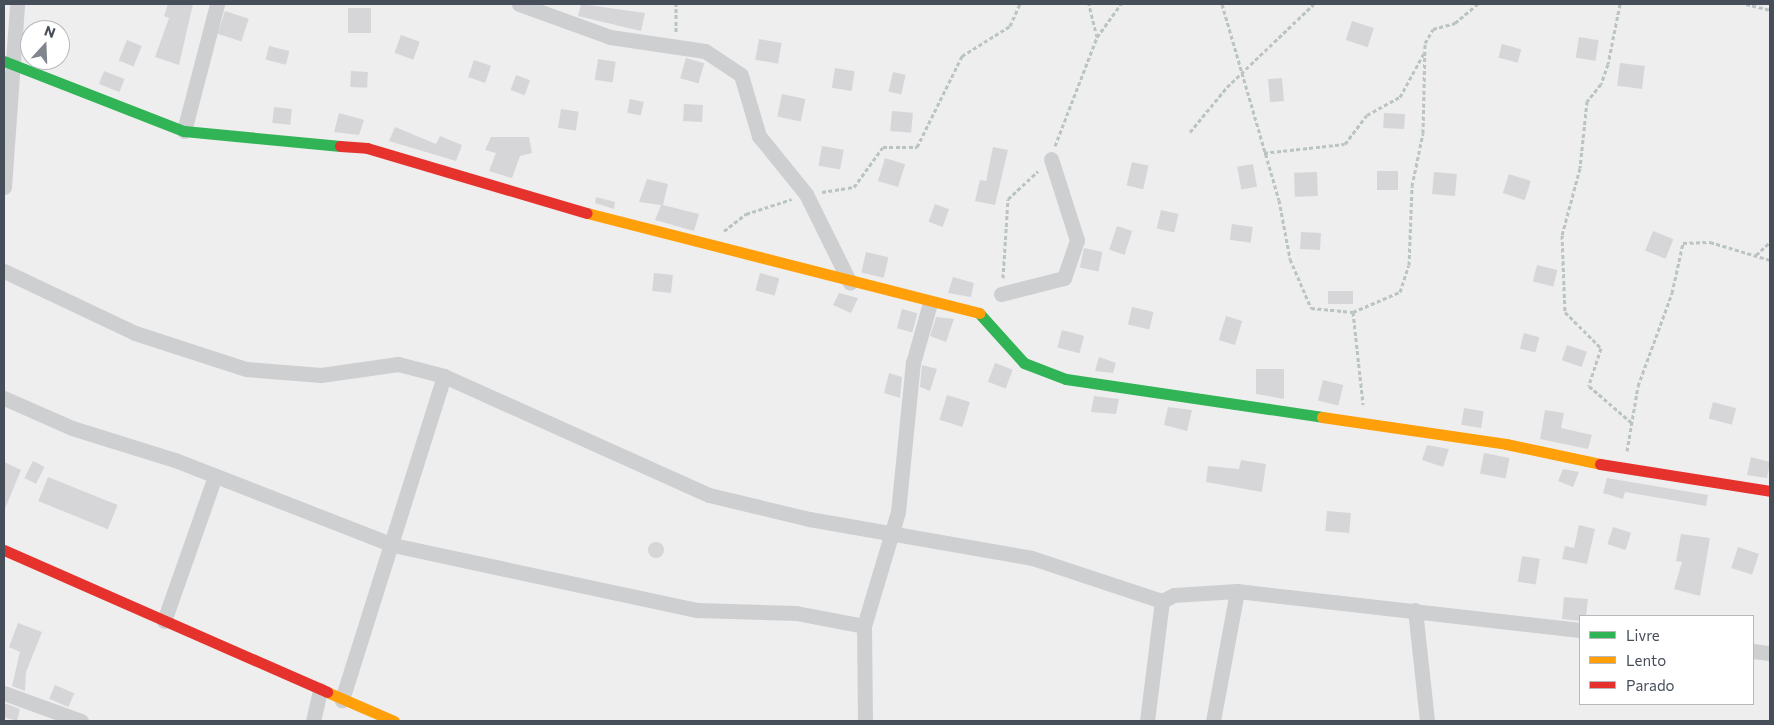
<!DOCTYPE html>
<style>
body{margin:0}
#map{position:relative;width:1774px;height:725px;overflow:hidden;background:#efeeee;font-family:Commissioner,sans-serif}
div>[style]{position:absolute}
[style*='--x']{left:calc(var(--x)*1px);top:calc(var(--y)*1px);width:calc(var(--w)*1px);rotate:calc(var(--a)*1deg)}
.building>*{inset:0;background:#d6d6d9;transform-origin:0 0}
.round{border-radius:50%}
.path>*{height:3px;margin-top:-1.5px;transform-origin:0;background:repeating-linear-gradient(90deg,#b9c4c3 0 4px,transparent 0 6.5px)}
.street>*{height:15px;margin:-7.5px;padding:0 7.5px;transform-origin:7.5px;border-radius:7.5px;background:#cdcfd1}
.fast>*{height:11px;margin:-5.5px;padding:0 5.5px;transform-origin:5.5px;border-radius:5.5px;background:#30b455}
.slow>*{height:11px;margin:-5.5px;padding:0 5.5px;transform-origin:5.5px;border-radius:5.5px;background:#ff9f0a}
.jam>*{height:11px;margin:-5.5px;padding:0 5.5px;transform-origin:5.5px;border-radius:5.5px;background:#e5322d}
span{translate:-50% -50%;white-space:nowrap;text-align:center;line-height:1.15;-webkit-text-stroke:4px #fff;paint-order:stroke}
.frame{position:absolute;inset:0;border:5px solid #464e5a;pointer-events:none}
.legend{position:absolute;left:1579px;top:615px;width:175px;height:90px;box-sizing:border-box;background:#fff;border:1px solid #b5b8bd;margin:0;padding:6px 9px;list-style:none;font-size:15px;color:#464e5a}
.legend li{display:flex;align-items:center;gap:10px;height:25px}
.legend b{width:25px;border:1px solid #b5b8bd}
.north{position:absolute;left:20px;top:20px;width:50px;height:50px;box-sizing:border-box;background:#fff;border:1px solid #b5b8bd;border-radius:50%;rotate:20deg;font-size:14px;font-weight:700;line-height:20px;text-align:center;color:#464e5a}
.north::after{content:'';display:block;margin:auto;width:18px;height:22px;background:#81868e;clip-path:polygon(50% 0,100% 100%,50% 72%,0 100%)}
</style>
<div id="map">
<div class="building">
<div style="clip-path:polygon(168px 4px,193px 4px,179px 65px,155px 57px,169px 18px,164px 16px)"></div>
<div style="clip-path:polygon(581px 4px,645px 13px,641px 31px,578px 16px)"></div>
<div style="left:348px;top:8px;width:23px;height:25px"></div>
<div style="left:225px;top:11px;width:25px;height:24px;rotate:18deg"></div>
<div style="left:1352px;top:21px;width:23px;height:20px;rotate:18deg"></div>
<div style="left:401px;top:35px;width:20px;height:19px;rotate:20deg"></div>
<div style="left:1579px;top:37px;width:20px;height:21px;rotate:9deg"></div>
<div style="left:759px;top:39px;width:23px;height:21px;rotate:10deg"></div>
<div style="left:127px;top:40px;width:16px;height:22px;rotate:22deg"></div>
<div style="left:1502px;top:44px;width:20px;height:14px;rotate:15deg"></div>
<div style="left:269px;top:46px;width:21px;height:14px;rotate:14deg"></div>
<div style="left:686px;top:58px;width:19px;height:21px;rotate:16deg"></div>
<div style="left:598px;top:59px;width:18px;height:21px;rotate:9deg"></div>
<div style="left:474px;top:60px;width:18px;height:18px;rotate:19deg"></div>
<div style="left:1620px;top:63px;width:25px;height:23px;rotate:7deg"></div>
<div style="left:835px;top:68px;width:20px;height:20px;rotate:9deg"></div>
<div style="left:104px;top:71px;width:22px;height:14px;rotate:21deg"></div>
<div style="left:351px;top:71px;width:17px;height:16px;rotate:3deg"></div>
<div style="left:893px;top:72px;width:13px;height:20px;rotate:13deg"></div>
<div style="left:516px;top:75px;width:15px;height:16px;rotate:20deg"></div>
<div style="left:1282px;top:78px;width:23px;height:14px;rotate:85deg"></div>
<div style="left:782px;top:94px;width:24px;height:23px;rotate:12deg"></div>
<div style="left:630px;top:99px;width:14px;height:14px;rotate:12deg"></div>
<div style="left:684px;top:104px;width:19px;height:17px;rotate:3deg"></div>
<div style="left:274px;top:107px;width:18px;height:16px;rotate:6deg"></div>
<div style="left:561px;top:109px;width:18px;height:19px;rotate:9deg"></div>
<div style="left:892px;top:111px;width:21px;height:20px;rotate:5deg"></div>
<div style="clip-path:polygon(339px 113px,364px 120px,359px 135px,334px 132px)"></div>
<div style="left:1384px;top:113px;width:21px;height:15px;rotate:3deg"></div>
<div style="clip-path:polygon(395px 127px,436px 144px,440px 136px,462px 145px,456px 161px,389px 141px)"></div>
<div style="clip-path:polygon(491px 137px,529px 137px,532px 153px,520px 156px,512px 178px,489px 171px,496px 153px,485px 150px)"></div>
<div style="left:822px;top:146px;width:22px;height:20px;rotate:10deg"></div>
<div style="clip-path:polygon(993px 147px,1008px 150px,995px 205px,975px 201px,980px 180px,986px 181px)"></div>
<div style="left:885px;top:158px;width:21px;height:24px;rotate:17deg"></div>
<div style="left:1132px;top:162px;width:17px;height:24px;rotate:13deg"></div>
<div style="left:1253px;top:164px;width:23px;height:16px;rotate:80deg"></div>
<div style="left:1377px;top:171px;width:21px;height:19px"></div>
<div style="left:1317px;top:172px;width:24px;height:23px;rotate:88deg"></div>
<div style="left:1434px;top:172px;width:23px;height:22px;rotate:5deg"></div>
<div style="left:1509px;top:174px;width:23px;height:20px;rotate:18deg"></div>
<div style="clip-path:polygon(647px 179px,668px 184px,663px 205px,699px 214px,694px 231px,655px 220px,661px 205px,639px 202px)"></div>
<div style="clip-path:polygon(596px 197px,615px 202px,614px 209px,595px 203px)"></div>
<div style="left:935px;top:204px;width:15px;height:19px;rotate:20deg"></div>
<div style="left:1161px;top:210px;width:18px;height:19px;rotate:13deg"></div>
<div style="left:1232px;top:224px;width:21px;height:16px;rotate:8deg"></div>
<div style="left:1117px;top:226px;width:16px;height:25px;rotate:18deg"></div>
<div style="left:1653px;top:231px;width:22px;height:21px;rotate:22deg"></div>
<div style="left:1301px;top:232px;width:20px;height:17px;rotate:3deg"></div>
<div style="left:1084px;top:248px;width:19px;height:20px;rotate:12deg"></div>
<div style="left:866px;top:252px;width:23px;height:21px;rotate:13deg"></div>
<div style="left:1537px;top:265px;width:21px;height:17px;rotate:14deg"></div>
<div style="left:654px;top:273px;width:19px;height:18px;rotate:6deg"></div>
<div style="left:760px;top:273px;width:20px;height:18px;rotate:15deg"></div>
<div style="clip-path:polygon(953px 277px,974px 283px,971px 297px,948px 293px)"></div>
<div style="left:1353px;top:291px;width:13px;height:25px;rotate:90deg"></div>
<div style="clip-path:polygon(839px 293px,858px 298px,851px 313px,833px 305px)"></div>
<div style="left:1132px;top:307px;width:22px;height:18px;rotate:13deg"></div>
<div style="left:902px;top:309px;width:16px;height:20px;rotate:15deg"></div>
<div style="left:1226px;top:316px;width:17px;height:25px;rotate:17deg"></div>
<div style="clip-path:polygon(936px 317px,954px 319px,946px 342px,930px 336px)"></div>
<div style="left:1062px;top:330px;width:23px;height:18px;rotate:15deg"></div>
<div style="left:1524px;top:333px;width:16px;height:16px;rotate:15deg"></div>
<div style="left:1567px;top:345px;width:21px;height:16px;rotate:19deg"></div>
<div style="clip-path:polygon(1099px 357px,1116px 363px,1113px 373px,1095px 371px)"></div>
<div style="left:995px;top:363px;width:19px;height:20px;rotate:21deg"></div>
<div style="clip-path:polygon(922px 365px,937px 369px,930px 391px,920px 387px)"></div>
<div style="clip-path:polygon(1256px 369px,1284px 369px,1284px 399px,1256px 394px)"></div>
<div style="clip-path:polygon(889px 373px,902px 377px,900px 398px,884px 393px)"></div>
<div style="left:1323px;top:380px;width:21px;height:21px;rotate:14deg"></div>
<div style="left:947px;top:395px;width:24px;height:26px;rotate:17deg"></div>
<div style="clip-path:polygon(1094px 396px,1119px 399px,1116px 414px,1091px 412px)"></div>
<div style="left:1713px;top:402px;width:24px;height:17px;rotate:15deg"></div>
<div style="clip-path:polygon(1168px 407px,1192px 410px,1187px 431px,1164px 425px)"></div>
<div style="left:1464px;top:408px;width:20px;height:17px;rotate:9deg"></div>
<div style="clip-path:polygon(1545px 410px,1564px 413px,1561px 428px,1592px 435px,1588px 449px,1540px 439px)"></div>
<div style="clip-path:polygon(1427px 445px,1449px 449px,1443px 467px,1422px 460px)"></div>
<div style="left:1484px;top:453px;width:26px;height:21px;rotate:11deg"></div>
<div style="clip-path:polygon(1751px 457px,1770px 462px,1767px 478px,1747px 475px)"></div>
<div style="clip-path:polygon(1241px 460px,1266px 464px,1262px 492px,1206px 482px,1208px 466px,1239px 469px)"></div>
<div style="left:33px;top:461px;width:13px;height:19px;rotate:27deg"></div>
<div style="clip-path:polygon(4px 462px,21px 470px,4px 511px)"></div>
<div style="clip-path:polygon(1563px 469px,1579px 472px,1573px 487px,1558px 481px)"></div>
<div style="left:48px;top:477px;width:75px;height:26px;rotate:22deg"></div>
<div style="clip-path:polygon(1607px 478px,1708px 495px,1706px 506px,1625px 492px,1623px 499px,1603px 493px)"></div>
<div style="left:1327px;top:511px;width:24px;height:20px;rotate:5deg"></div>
<div style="clip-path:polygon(1579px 525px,1595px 529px,1587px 564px,1562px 559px,1565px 546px,1574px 548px)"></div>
<div style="left:1613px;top:527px;width:19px;height:18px;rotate:18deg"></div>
<div style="clip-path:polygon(1681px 534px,1710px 538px,1700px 596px,1674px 589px,1682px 562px,1676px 561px)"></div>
<div class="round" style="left:648px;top:542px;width:16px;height:16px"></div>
<div style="left:1738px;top:547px;width:22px;height:22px;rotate:18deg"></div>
<div style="left:1522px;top:556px;width:18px;height:26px;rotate:9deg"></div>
<div style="clip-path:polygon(1564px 597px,1588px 599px,1586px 616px,1580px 616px,1580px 621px,1562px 619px)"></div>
<div style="clip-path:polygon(18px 623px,42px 632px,26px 672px,25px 691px,12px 686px,20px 652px,9px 647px)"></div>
<div style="left:55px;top:685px;width:21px;height:15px;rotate:23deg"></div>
<div style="clip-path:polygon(4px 703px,20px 709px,17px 721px,4px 717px)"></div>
</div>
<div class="path">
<div style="--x:1222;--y:4;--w:204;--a:73.8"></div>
<div style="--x:1279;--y:200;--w:60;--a:79.4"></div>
<div style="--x:1290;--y:259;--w:53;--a:66.8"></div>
<div style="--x:1311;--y:308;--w:42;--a:5.4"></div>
<div style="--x:1353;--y:312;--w:93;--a:83.8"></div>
<div style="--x:1620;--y:4;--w:61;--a:101.3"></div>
<div style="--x:1608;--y:64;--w:21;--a:109"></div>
<div style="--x:1601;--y:84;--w:22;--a:129"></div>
<div style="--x:1587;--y:101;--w:67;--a:96"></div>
<div style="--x:1580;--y:168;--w:69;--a:105"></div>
<div style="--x:1562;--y:235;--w:77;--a:87.8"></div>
<div style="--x:1565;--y:312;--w:51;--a:45"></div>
<div style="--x:1601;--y:348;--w:40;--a:108"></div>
<div style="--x:1589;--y:386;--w:57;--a:40.7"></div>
<div style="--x:1746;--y:4;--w:25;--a:14"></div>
<div style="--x:676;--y:32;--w:28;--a:-90"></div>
<div style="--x:1097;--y:37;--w:41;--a:-54"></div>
<div style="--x:1190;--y:132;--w:58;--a:-50.6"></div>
<div style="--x:1227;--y:87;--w:120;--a:-43.7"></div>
<div style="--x:1055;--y:146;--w:117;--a:-68.9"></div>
<div style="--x:1097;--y:37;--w:34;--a:-104"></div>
<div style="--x:1264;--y:153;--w:81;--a:-6.3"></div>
<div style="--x:1345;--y:144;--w:36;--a:-53"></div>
<div style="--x:1367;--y:115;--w:38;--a:-29"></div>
<div style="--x:1400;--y:97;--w:50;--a:-61.4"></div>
<div style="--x:822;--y:192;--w:32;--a:-9"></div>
<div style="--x:854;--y:187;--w:49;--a:-54.1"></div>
<div style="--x:883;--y:147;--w:34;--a:0"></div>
<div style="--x:917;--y:147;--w:102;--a:-63.7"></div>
<div style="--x:962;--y:56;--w:57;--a:-32"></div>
<div style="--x:1010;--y:26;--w:24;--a:-66"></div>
<div style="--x:724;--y:231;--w:28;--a:-38"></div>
<div style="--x:746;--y:214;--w:48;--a:-18.1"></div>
<div style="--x:1756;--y:255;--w:19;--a:-43"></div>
<div style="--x:1003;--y:278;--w:79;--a:-86.4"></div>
<div style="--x:1008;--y:199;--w:41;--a:-43"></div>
<div style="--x:1353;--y:312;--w:51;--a:-23.1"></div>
<div style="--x:1400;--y:292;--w:28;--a:-72"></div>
<div style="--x:1409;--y:265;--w:79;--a:-87.8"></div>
<div style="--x:1412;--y:186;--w:54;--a:-78.3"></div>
<div style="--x:1423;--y:133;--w:90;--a:-88.7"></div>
<div style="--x:1425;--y:43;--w:16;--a:-60"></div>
<div style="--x:1433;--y:29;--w:23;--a:-15"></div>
<div style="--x:1455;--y:23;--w:30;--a:-40"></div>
<div style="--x:1627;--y:451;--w:66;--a:-80.4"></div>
<div style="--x:1638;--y:386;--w:99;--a:-69.9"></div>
<div style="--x:1672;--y:293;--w:51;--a:-77.6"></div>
<div style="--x:1683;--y:243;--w:27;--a:-2"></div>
<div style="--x:1710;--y:242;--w:63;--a:16.7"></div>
</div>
<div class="street">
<div style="--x:519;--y:4;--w:97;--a:19.9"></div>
<div style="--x:610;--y:37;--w:96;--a:8.4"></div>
<div style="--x:705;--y:51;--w:43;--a:33.7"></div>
<div style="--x:741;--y:75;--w:64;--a:73.6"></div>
<div style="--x:759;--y:136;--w:75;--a:51"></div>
<div style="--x:806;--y:194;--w:99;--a:63.7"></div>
<div style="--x:184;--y:131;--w:131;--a:-75.4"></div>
<div style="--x:4;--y:187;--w:183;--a:-85.9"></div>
<div style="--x:4;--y:271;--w:145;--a:25.3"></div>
<div style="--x:135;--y:333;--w:117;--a:18"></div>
<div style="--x:246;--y:369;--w:75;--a:4.6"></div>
<div style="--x:321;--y:375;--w:78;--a:-8.1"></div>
<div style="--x:398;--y:364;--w:48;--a:14.6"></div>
<div style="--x:444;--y:376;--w:340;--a:107.5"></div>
<div style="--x:1001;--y:294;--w:65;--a:-14.3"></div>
<div style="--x:1064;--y:278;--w:40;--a:-71.1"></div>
<div style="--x:1077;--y:240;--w:85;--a:-107.8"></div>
<div style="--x:444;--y:376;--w:290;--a:24.2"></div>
<div style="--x:709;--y:495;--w:103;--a:13.5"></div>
<div style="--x:809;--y:519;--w:226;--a:9.9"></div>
<div style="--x:1032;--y:558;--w:137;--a:18.3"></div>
<div style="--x:1162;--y:601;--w:13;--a:-27"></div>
<div style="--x:1174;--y:595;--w:63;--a:-3.6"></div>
<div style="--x:1237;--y:591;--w:345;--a:6.5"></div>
<div style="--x:4;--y:398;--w:74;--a:23.8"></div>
<div style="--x:72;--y:428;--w:108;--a:17.3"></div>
<div style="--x:175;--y:460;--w:234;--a:21.3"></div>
<div style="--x:393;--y:545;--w:311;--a:12.1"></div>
<div style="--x:697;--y:610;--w:99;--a:1.7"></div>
<div style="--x:796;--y:613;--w:69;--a:10.8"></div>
<div style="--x:1415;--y:610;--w:112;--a:83.8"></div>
<div style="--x:164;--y:621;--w:154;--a:-70.6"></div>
<div style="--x:1753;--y:651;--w:17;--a:7"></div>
<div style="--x:4;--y:693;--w:82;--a:20"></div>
<div style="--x:313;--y:721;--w:32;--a:-77"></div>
<div style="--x:865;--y:721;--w:95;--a:-90.6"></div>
<div style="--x:864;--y:626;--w:119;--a:-73.4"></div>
<div style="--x:898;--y:512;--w:150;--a:-84.3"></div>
<div style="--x:913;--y:363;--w:62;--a:-74.2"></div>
<div style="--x:1147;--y:721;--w:121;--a:-82.9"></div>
<div style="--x:1213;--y:721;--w:132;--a:-79.5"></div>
</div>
<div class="fast">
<div style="--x:4;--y:61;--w:193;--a:21.3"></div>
<div style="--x:184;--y:131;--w:157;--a:5.5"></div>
<div style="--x:979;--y:313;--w:67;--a:48"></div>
<div style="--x:1024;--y:363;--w:45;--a:20.9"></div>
<div style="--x:1066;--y:379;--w:259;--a:8.4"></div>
</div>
<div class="slow">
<div style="--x:587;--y:213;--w:405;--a:14.3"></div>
<div style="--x:1322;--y:417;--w:186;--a:8.3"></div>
<div style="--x:1506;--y:444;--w:96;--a:12"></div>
<div style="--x:327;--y:692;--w:73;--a:23.4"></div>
</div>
<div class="jam">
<div style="--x:340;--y:146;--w:27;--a:4"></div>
<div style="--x:367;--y:148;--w:229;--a:16.5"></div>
<div style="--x:1600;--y:464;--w:172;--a:9"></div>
<div style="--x:4;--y:550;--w:353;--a:23.7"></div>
</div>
<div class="frame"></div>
<ul class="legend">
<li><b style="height:6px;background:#30b455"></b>Livre</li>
<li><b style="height:6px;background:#ff9f0a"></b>Lento</li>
<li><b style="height:6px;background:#e5322d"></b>Parado</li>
</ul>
<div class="north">N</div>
</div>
